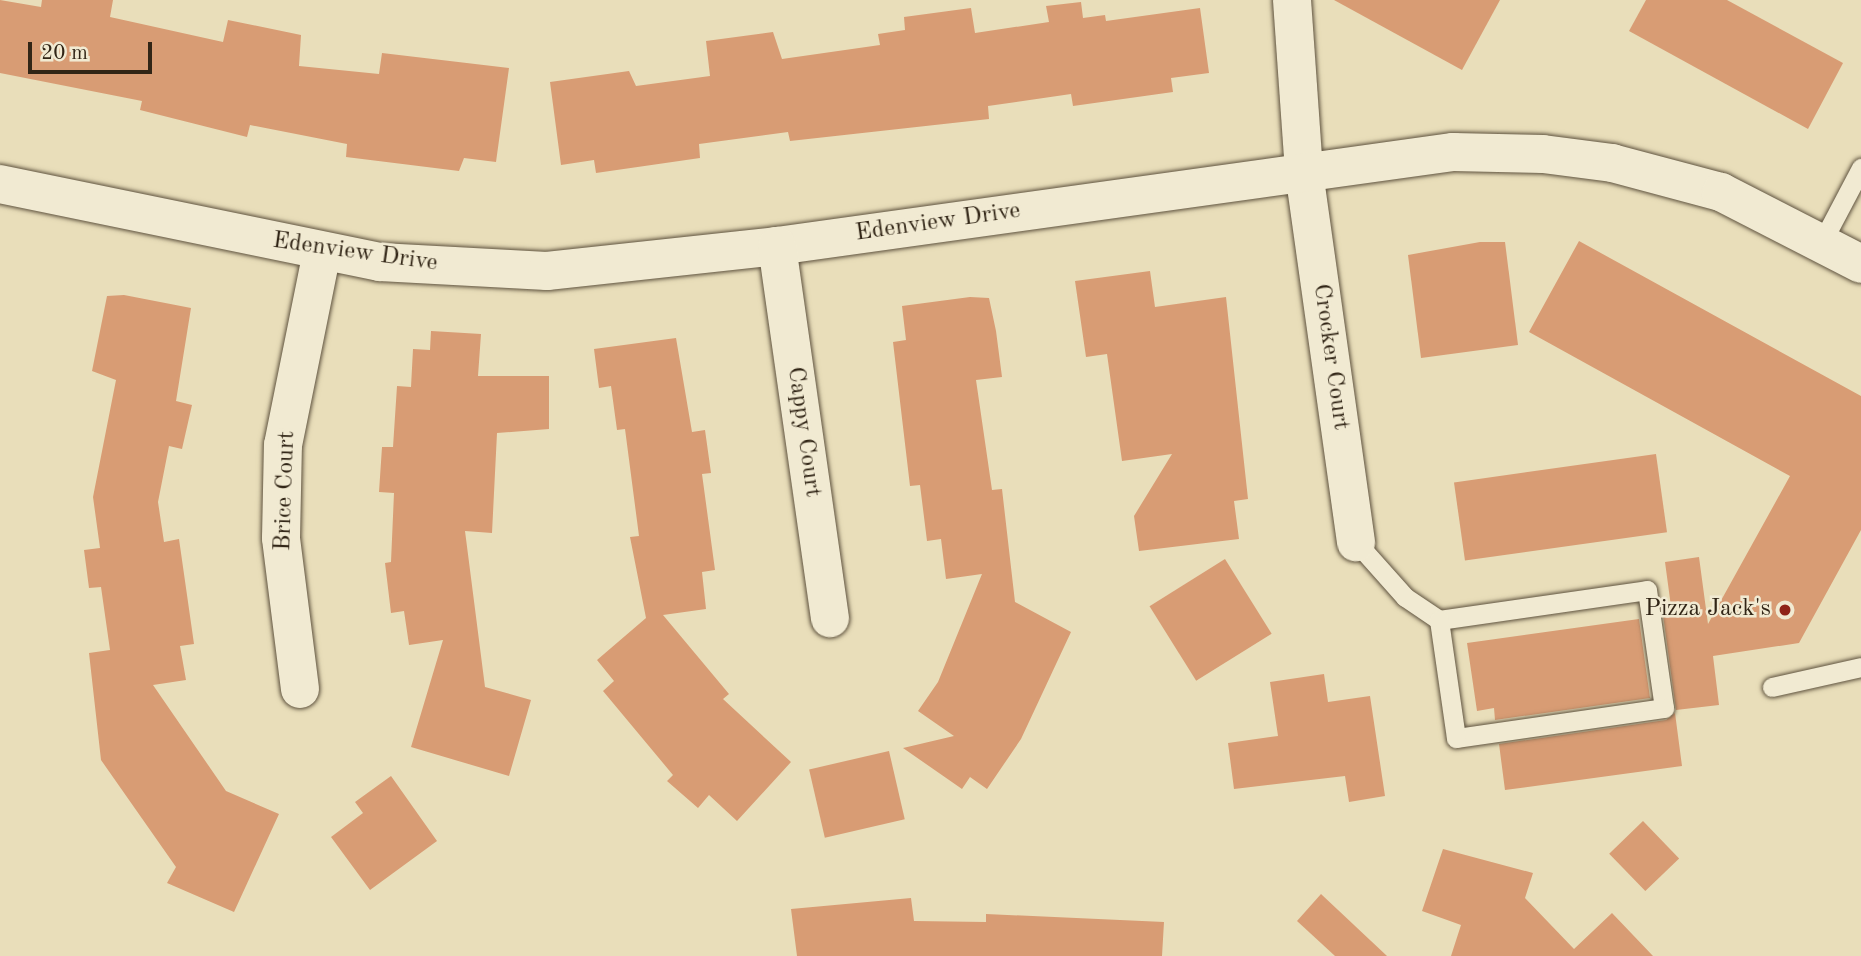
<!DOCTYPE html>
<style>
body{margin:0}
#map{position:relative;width:1861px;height:956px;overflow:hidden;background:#e9deba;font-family:"Old Standard TT",serif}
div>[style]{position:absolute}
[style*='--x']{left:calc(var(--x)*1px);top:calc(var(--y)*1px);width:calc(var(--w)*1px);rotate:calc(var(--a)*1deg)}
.building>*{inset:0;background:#d89c74;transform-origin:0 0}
.roads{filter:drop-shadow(0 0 2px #5f533f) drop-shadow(0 0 2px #5f533f)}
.service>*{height:19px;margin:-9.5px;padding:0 9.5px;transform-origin:9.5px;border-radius:9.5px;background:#f1ead2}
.minor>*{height:38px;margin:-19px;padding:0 19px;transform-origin:19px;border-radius:19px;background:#f1ead2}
.dots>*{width:19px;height:19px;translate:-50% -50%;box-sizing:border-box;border:4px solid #f1ead2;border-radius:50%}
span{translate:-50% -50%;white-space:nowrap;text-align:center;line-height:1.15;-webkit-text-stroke:5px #f1ead2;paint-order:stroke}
.street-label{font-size:24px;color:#312516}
.poi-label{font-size:24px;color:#312516}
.right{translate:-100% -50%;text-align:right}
.scale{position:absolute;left:28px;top:42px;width:124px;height:32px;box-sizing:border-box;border:4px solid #312516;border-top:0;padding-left:9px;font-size:21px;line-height:24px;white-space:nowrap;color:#312516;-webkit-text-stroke:5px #f1ead2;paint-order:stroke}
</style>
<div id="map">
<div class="building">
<div style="clip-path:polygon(0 0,41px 7px,42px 0,113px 0,110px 17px,223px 42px,228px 20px,301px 35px,299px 66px,379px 74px,382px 53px,509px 68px,496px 162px,464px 158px,459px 171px,346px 157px,347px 144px,250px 125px,247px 137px,140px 110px,142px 101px,0 73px)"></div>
<div style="clip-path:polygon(1334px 0,1500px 0,1462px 70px)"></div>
<div style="clip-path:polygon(1646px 0,1727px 0,1843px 63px,1808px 129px,1629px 31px)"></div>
<div style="clip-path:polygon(1081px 2px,1083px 18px,1105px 15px,1106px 21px,1200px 8px,1209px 73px,1171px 78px,1173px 92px,1073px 106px,1071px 94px,988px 106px,989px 119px,790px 141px,788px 132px,699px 144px,700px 158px,596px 173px,594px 160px,561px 165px,550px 82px,629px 71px,636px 86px,710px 76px,706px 41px,773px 32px,782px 59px,880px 45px,878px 34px,905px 30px,904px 17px,971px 8px,975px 33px,1049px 22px,1046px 6px)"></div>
<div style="clip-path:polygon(1579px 241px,1861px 396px,1861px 530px,1799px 643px,1713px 656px,1719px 705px,1676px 710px,1663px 615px,1672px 614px,1665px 562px,1699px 557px,1708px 624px,1790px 476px,1529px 332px)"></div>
<div style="clip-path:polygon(1480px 242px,1505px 242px,1518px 345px,1421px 358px,1408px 255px)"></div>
<div style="clip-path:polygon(1150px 271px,1155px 307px,1226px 297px,1248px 499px,1234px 501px,1239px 539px,1139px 551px,1134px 516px,1172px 454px,1122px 461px,1107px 354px,1086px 357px,1075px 281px)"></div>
<div style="clip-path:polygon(124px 295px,191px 308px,176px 401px,192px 405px,182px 449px,169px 446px,158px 502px,164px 542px,179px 539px,194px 644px,180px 646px,186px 680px,153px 685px,226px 791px,279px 814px,234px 912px,167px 883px,176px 867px,101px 760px,89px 653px,110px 650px,101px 587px,89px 588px,84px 550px,100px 548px,93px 497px,116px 380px,92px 371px,107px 296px)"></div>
<div style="clip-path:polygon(970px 297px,989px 298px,996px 331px,1002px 377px,976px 380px,992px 490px,1002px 489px,1015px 602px,1071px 632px,1021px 739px,987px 789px,970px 777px,962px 789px,903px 748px,954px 736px,918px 711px,938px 682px,982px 574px,946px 579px,941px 539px,927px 541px,920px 485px,910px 486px,893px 342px,906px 340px,902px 306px)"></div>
<div style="clip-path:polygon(431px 331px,481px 334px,478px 376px,549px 376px,549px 429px,497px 433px,492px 533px,465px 531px,485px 687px,531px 700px,509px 776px,411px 747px,443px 640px,409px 645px,404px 611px,391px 613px,385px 563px,391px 562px,394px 493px,379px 492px,382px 447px,393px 447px,397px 386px,411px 387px,413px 349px,430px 350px)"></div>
<div style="clip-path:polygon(676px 338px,692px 432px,705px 430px,711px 473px,702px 474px,715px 570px,702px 572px,706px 609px,663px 615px,729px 694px,723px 699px,791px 762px,737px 821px,709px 795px,698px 808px,667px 781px,673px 775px,603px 691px,614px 681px,597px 660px,646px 618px,630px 537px,639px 536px,625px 429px,617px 430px,611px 386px,599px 388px,594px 349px)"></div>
<div style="left:1656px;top:454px;width:79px;height:204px;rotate:82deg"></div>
<div style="left:1225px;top:559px;width:88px;height:89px;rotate:58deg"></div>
<div style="clip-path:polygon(1639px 619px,1650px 698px,1495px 720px,1494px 708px,1477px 711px,1467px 643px)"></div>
<div style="clip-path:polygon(1324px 674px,1328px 702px,1370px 696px,1385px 796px,1349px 802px,1345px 776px,1234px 789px,1228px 743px,1278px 736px,1270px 682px)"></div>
<div style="clip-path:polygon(1675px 713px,1682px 766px,1505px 790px,1499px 744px,1666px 720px)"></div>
<div style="left:889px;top:751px;width:70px;height:82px;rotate:77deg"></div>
<div style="clip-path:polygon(391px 776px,437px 841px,370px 890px,331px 837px,363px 813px,355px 802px)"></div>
<div style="left:1643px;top:821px;width:52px;height:47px;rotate:46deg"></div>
<div style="clip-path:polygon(1443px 849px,1533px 873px,1525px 898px,1574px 949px,1612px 913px,1653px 956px,1451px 956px,1461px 925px,1422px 911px)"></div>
<div style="clip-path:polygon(1321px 894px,1387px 956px,1335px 956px,1297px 921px)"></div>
<div style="clip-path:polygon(911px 898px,914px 921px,986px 922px,986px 914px,1164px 922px,1162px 956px,797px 956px,791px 909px)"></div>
</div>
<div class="roads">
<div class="service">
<div style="--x:1822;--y:242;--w:84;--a:-62.2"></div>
<div style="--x:1356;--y:542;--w:74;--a:48.3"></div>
<div style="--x:1405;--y:597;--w:41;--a:34.1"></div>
<div style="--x:1439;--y:620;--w:210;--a:-8.2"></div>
<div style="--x:1647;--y:590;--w:119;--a:81.8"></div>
<div style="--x:1664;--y:708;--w:210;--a:171.8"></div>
<div style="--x:1456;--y:738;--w:119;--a:-98.2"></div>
<div style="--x:1772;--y:687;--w:91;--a:-12.7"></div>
</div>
<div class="minor">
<div style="--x:1292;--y:0;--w:172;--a:86"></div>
<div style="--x:1304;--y:172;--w:374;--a:82"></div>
<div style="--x:0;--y:184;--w:388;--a:11.6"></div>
<div style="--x:380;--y:262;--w:167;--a:3.1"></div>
<div style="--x:547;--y:271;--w:231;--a:-6.2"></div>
<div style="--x:777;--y:246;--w:683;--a:-7.92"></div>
<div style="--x:1453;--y:152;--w:90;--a:1.3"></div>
<div style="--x:1543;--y:154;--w:70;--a:7.4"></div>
<div style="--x:1612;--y:163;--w:113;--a:14.9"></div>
<div style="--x:1721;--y:192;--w:157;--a:27.2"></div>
<div style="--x:777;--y:246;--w:376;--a:81.9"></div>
<div style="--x:300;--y:689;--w:152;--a:-97.2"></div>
<div style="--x:281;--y:538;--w:93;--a:-88.8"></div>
<div style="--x:283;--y:445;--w:197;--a:-78.6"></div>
</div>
</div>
<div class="dots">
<div style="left:1785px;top:610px;background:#8f2418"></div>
</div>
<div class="street-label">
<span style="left:938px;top:223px;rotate:-8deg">Edenview Drive</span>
<span style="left:355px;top:253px;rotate:8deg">Edenview Drive</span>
<span style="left:1330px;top:357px;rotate:82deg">Crocker Court</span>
<span style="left:803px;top:432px;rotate:82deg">Cappy Court</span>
<span style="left:286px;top:491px;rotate:-88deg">Brice Court</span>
</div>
<div class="poi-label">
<span class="right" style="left:1771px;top:610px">Pizza Jack's</span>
</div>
<div class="scale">20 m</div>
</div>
